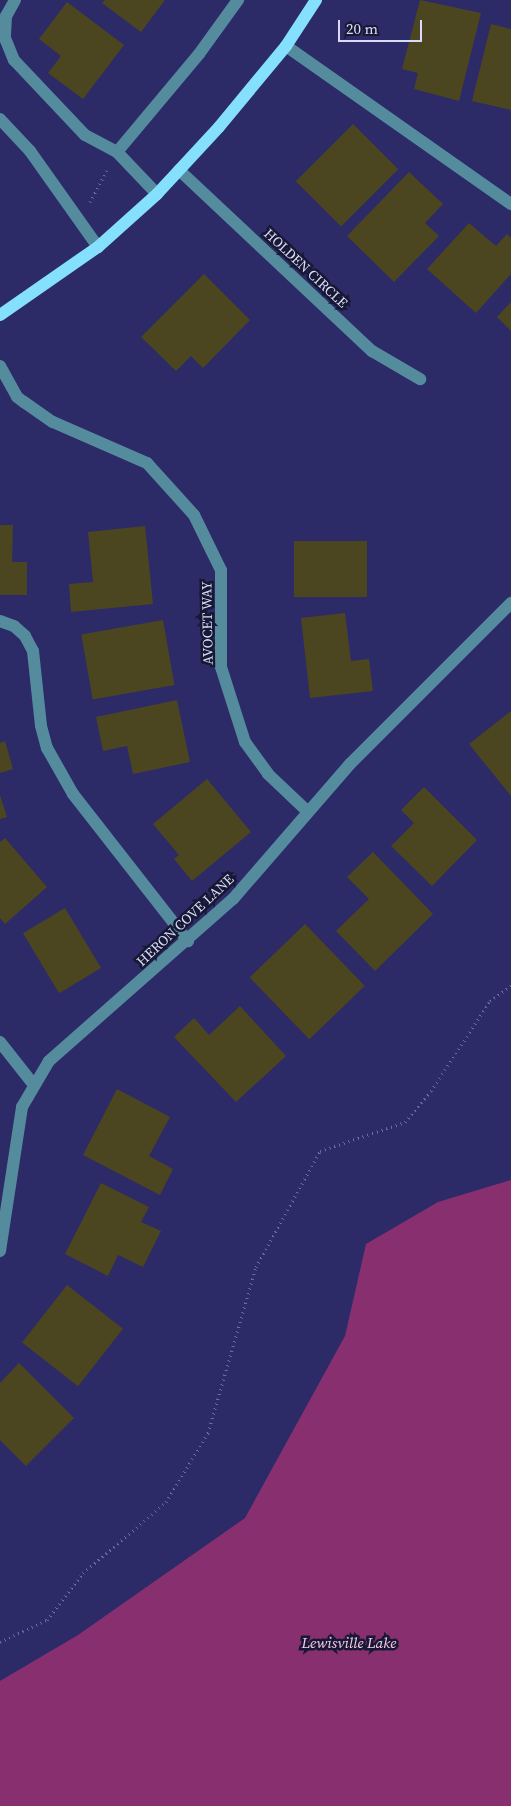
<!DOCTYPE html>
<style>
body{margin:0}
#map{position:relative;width:511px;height:1806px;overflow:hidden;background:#2c2a67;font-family:"Source Serif 4",serif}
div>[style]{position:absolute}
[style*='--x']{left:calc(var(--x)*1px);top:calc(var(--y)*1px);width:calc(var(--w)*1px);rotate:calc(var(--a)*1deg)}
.water>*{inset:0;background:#88306f}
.building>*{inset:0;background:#4c4620;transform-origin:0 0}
.path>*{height:3px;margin-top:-1.5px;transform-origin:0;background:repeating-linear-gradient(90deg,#6c6c9d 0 1px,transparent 0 5px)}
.minor>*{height:12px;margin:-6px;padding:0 6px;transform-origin:6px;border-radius:6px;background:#558c9d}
.major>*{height:12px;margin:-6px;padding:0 6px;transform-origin:6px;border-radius:6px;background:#84e0fc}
span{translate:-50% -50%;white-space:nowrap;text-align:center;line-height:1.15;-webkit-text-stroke:5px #171833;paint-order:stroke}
.street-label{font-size:14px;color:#d8dcfa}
.water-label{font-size:15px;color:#fdcceb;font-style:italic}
.scale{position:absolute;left:338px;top:20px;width:84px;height:22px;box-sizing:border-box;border:2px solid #d8dcfa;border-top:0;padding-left:6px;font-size:15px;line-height:18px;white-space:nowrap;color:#d8dcfa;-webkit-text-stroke:4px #171833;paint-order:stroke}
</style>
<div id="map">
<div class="water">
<div style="clip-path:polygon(511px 1180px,511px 1806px,0 1806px,0 1681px,78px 1635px,245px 1518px,345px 1336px,366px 1244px,438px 1202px)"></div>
</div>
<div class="building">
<div style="clip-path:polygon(105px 0,165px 0,141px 32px,102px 3px)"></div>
<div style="clip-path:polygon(420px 0,481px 13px,459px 101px,414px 89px,418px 73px,402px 69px)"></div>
<div style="clip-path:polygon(67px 2px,124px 45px,83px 99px,48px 73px,61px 56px,39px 39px)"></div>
<div style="clip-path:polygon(491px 24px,511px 29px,511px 110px,472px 101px)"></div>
<div style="left:353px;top:124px;width:64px;height:81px;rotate:45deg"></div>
<div style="clip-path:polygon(409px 172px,443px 204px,425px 223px,439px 236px,394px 282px,347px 236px)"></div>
<div style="clip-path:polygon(469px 223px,496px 246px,507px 234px,511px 238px,511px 274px,476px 313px,427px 269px)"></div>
<div style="clip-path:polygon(204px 274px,250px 320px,203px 368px,191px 356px,176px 371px,141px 337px)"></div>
<div style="clip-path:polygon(511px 302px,511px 331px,497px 317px)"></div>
<div style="clip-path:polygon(0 525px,13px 525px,12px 562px,27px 562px,27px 595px,0 595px)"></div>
<div style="clip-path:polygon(145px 526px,153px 604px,71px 612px,69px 584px,93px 582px,88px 532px)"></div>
<div style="left:294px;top:541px;width:73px;height:56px"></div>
<div style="clip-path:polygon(345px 613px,351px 661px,369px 659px,373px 691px,310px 698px,301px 618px)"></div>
<div style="left:163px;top:620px;width:66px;height:83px;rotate:80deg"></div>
<div style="clip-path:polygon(177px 700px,190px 762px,133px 774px,127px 746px,103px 751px,96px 717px)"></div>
<div style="clip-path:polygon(511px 711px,511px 796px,469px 744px)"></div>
<div style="clip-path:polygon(5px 741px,13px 769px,0 773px,0 743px)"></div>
<div style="clip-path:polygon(207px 779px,251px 832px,192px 881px,174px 859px,179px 855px,153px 824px)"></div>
<div style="clip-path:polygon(424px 787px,477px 840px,432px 886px,391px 846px,414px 823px,401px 810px)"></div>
<div style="clip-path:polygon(0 795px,7px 817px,0 819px)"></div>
<div style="clip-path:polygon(5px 838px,47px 887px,5px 924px,0 918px,0 842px)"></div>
<div style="clip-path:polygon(373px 852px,433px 914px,375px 971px,336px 931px,369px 899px,347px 877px)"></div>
<div style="left:65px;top:908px;width:70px;height:49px;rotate:59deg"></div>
<div style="left:305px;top:924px;width:86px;height:77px;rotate:46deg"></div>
<div style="clip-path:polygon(240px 1006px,286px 1056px,236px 1102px,174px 1037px,194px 1018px,209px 1035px)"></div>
<div style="clip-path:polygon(117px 1089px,170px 1117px,149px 1156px,173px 1169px,160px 1195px,83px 1155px)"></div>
<div style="clip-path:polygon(101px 1183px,149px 1207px,141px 1222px,161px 1231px,143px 1267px,118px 1255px,108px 1276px,65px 1254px)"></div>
<div style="left:67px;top:1285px;width:71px;height:73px;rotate:38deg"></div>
<div style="clip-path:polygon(19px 1363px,74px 1418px,26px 1466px,0 1440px,0 1383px)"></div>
</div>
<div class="path">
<div style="--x:90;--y:202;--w:36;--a:-62"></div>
<div style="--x:0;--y:1642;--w:52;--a:-25.1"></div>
<div style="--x:47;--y:1620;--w:59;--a:-52.5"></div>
<div style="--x:83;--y:1573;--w:109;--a:-40.5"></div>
<div style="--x:166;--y:1502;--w:81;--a:-58.7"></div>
<div style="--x:208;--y:1433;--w:173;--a:-73.9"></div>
<div style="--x:256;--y:1267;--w:132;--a:-61.1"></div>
<div style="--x:320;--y:1151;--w:90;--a:-18.8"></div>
<div style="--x:405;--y:1122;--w:40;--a:-50"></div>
<div style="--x:431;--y:1091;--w:108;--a:-56.8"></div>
<div style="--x:490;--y:1001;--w:26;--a:-36"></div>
</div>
<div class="minor">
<div style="--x:15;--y:0;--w:18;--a:119"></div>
<div style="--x:6;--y:16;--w:22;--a:93"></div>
<div style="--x:5;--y:38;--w:24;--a:68"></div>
<div style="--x:14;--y:60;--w:103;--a:46.6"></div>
<div style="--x:85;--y:135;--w:36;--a:28"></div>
<div style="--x:117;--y:152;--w:58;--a:46.4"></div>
<div style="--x:286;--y:46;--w:275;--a:35.1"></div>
<div style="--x:0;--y:119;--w:44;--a:46.8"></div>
<div style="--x:30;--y:151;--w:118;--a:54.7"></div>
<div style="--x:117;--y:152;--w:128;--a:-50.1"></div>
<div style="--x:199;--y:54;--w:67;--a:-54.2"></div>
<div style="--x:179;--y:170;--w:265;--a:43.2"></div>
<div style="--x:372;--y:351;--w:56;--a:30.3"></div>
<div style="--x:0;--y:366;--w:35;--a:61"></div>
<div style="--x:17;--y:397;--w:9;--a:36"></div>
<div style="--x:24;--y:402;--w:35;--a:35"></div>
<div style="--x:53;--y:422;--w:103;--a:23.6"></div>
<div style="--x:147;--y:463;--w:70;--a:47.9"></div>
<div style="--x:194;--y:515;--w:61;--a:63.9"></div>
<div style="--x:221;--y:570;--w:97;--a:90"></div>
<div style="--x:221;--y:667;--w:79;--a:72.3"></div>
<div style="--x:245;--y:742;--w:39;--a:54"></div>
<div style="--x:268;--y:774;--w:54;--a:43.5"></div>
<div style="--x:0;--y:621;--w:15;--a:20"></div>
<div style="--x:14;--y:626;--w:15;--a:42"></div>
<div style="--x:25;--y:636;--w:17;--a:62"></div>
<div style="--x:33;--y:651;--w:75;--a:83.9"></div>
<div style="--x:41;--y:726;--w:23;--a:75"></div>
<div style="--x:47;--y:748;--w:53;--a:60.5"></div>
<div style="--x:73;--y:794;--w:187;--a:52"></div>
<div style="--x:0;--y:1042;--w:55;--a:51.7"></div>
<div style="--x:0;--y:1251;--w:146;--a:-81.3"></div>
<div style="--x:22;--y:1107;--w:53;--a:-59.6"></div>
<div style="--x:49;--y:1061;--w:245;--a:-41.4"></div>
<div style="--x:233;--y:899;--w:179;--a:-49.1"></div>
<div style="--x:350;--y:764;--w:228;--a:-45"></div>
</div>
<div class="major">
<div style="--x:0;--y:315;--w:119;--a:-34.8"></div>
<div style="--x:98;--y:247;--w:79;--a:-41.9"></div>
<div style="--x:157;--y:194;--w:91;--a:-47.2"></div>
<div style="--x:219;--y:127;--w:105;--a:-50.4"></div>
<div style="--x:286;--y:46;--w:55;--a:-56.9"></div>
</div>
<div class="street-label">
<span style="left:306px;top:268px;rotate:43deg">HOLDEN CIRCLE</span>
<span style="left:207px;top:623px;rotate:-91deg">AVOCET WAY</span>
<span style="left:185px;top:920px;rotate:-43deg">HERON COVE LANE</span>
</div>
<div class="water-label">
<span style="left:349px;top:1643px">Lewisville Lake</span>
</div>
<div class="scale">20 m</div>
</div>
